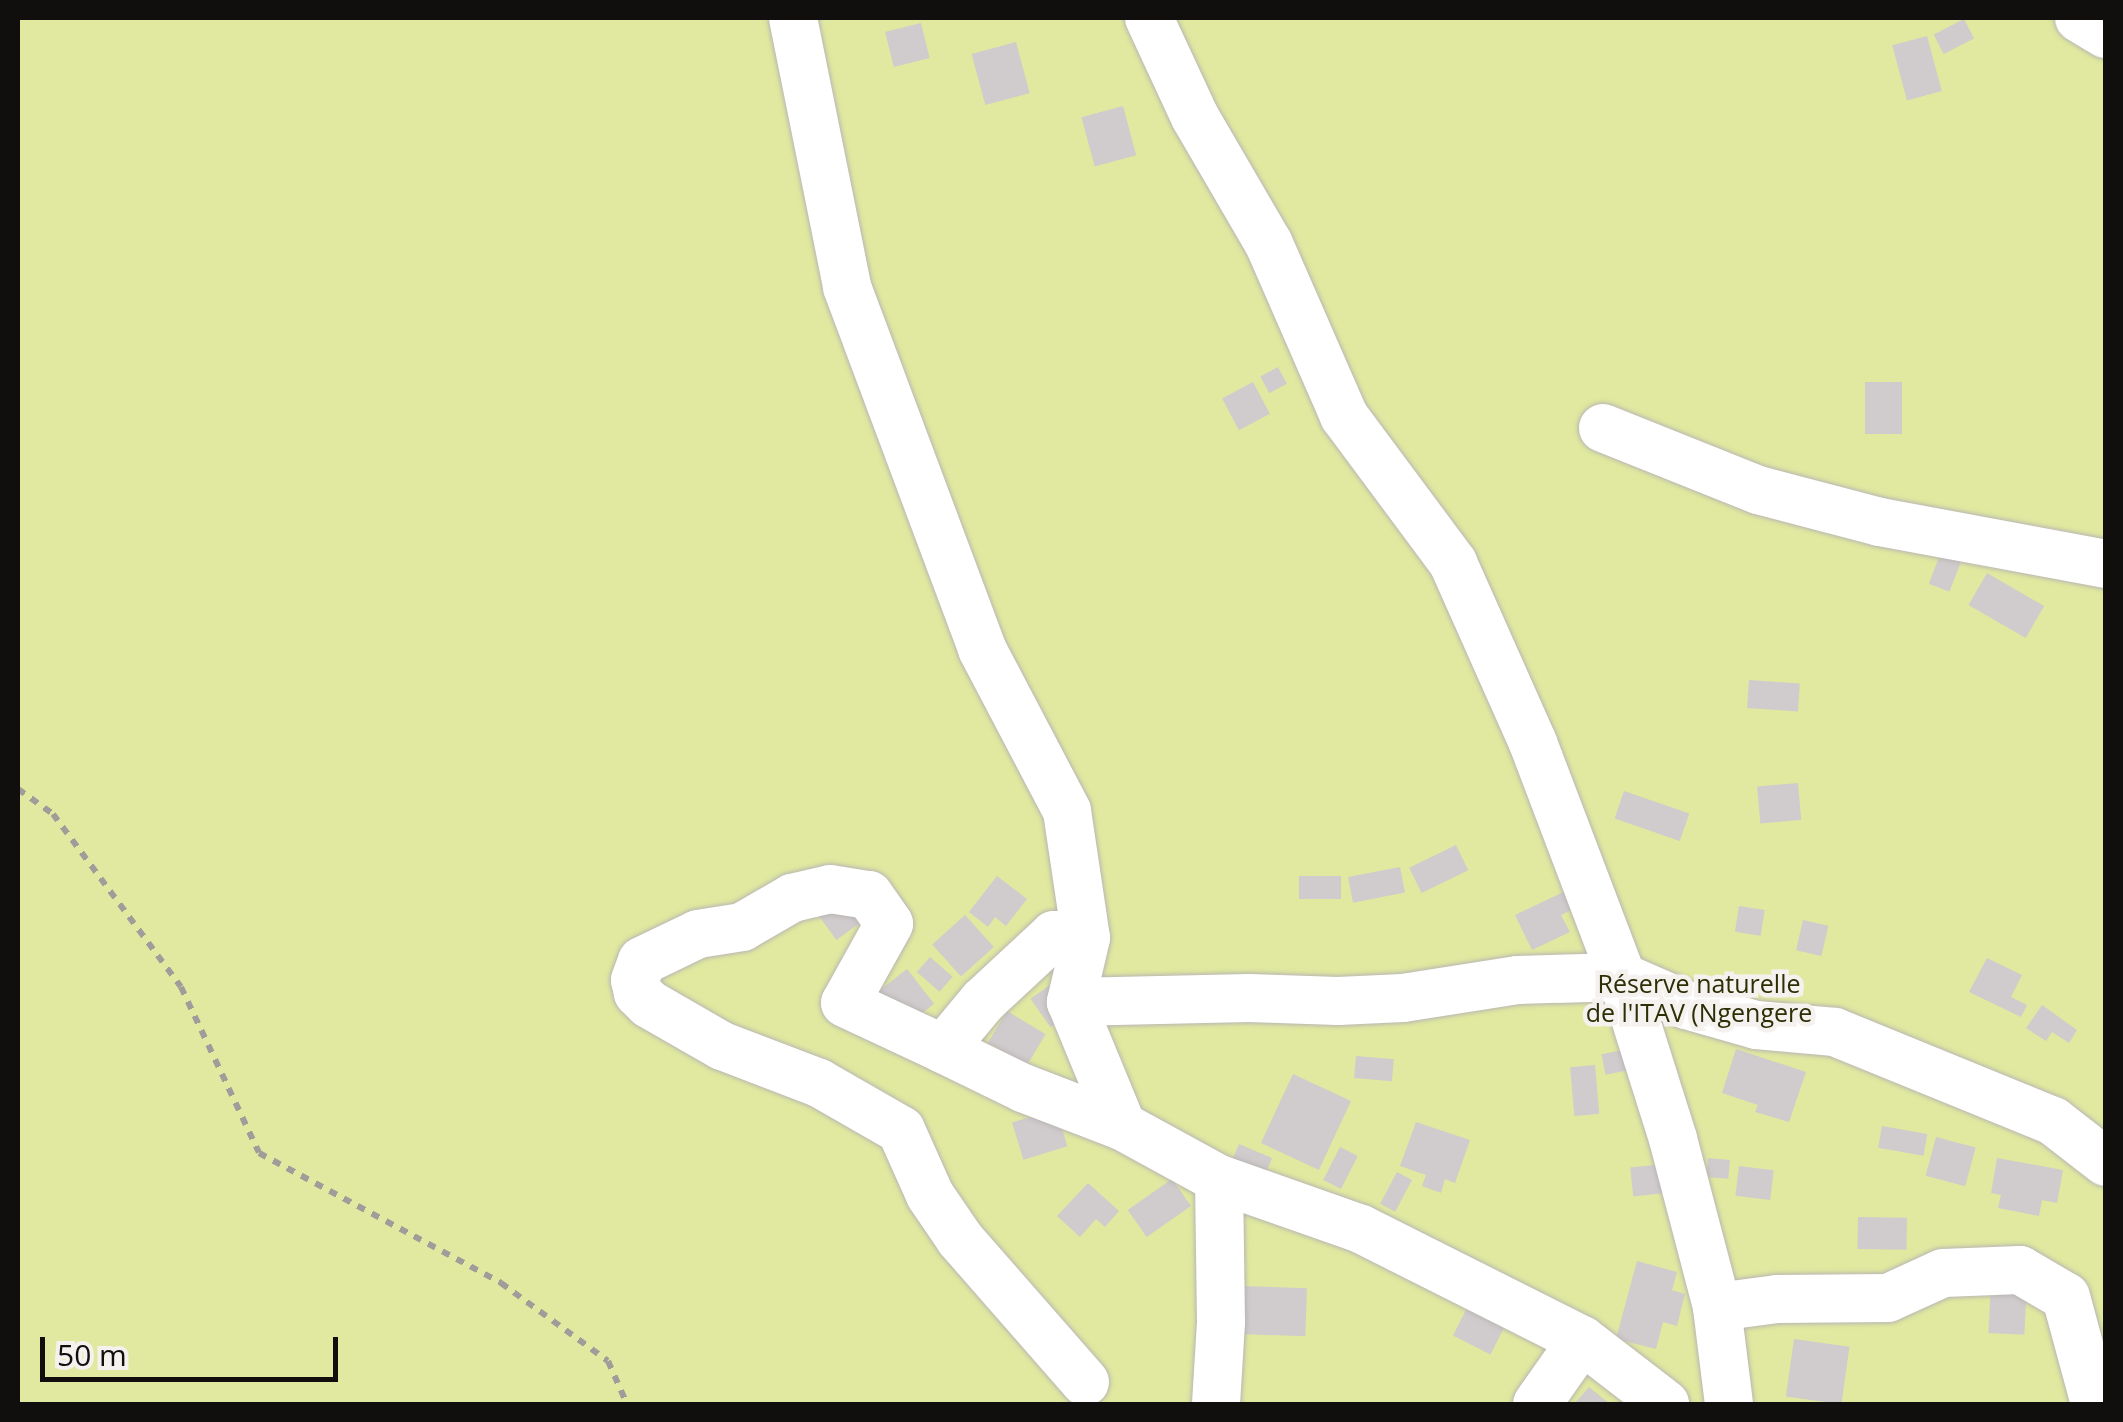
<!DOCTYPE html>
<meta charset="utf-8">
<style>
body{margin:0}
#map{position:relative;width:2123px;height:1422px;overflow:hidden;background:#f4f1ee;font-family:"Open Sans",sans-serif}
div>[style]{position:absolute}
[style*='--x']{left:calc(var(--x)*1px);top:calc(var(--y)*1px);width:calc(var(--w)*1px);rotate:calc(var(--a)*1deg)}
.green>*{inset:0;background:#e0e99f;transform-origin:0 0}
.building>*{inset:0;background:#d0cbcd;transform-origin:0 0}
.path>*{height:6px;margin-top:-3px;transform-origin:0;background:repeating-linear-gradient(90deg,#9f9d9a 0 8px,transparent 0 16px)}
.roads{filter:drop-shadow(0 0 2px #b9b6b3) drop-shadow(0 0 2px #b9b6b3)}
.minor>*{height:48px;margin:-24px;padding:0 24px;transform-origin:24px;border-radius:24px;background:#fff}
span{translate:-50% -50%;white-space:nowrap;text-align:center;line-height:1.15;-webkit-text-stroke:9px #f4f1ee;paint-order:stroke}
.park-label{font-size:25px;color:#2c2f05}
.frame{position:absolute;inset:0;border:20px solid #100f0e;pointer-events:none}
.scale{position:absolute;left:40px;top:1337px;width:298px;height:45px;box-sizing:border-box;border:5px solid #100f0e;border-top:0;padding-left:12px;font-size:30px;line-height:35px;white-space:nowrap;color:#100f0e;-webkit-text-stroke:8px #f4f1ee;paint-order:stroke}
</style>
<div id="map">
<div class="green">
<div style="left:18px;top:18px;width:2087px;height:1386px"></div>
</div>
<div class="building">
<div style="left:1964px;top:19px;width:22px;height:34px;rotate:63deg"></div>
<div style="left:921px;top:23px;width:36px;height:37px;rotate:76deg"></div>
<div style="left:1927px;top:36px;width:57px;height:36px;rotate:75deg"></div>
<div style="left:1016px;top:42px;width:53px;height:46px;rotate:75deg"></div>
<div style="left:1123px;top:106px;width:51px;height:43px;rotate:75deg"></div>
<div style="left:1278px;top:367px;width:19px;height:20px;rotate:62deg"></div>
<div style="left:1253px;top:382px;width:36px;height:35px;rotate:62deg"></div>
<div style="left:1865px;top:382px;width:37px;height:52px"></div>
<div style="left:1941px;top:552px;width:22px;height:34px;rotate:21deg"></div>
<div style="left:1987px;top:573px;width:66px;height:37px;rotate:30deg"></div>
<div style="left:1749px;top:680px;width:51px;height:28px;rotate:4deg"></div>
<div style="left:1798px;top:783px;width:37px;height:41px;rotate:85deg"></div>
<div style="left:1624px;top:791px;width:69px;height:29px;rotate:19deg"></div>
<div style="left:1456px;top:845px;width:28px;height:52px;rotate:64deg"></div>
<div style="left:1400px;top:867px;width:26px;height:53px;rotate:79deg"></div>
<div style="clip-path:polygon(997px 876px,1027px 899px,1006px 926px,995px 917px,988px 927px,969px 912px)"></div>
<div style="left:1299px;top:876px;width:42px;height:23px"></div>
<div style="clip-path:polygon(1578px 885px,1587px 902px,1561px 915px,1570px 932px,1532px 950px,1515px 915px)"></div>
<div style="left:841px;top:897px;width:32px;height:29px;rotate:54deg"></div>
<div style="left:1739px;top:906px;width:26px;height:26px;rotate:9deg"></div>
<div style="left:965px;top:915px;width:43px;height:44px;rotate:48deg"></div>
<div style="left:1803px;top:920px;width:26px;height:31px;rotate:13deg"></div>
<div style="left:930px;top:957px;width:30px;height:20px;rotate:41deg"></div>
<div style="clip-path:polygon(1987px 958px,2022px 975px,2011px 997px,2027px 1005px,2021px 1017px,1969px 992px)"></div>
<div style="left:907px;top:969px;width:44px;height:37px;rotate:52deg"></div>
<div style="left:1060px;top:978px;width:35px;height:36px;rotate:55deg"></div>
<div style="clip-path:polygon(2042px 1005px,2077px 1030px,2069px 1043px,2052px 1032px,2046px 1041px,2026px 1028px)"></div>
<div style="left:1007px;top:1011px;width:45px;height:37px;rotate:31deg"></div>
<div style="left:1628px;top:1049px;width:21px;height:27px;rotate:79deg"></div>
<div style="clip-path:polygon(1736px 1049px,1806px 1072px,1789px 1122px,1755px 1112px,1758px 1105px,1722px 1093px)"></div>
<div style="left:1356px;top:1056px;width:38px;height:22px;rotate:5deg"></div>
<div style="left:1595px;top:1065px;width:49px;height:25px;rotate:85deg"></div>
<div style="left:1293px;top:1074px;width:64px;height:76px;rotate:25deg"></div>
<div style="left:1056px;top:1109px;width:39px;height:46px;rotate:73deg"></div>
<div style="clip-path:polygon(1416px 1122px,1470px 1140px,1455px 1183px,1445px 1179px,1441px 1193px,1422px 1186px,1426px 1175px,1400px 1166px)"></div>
<div style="left:1882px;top:1126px;width:46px;height:22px;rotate:10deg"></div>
<div style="left:1936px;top:1137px;width:41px;height:40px;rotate:15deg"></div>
<div style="left:1239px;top:1144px;width:36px;height:30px;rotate:23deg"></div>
<div style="left:1340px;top:1147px;width:20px;height:37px;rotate:27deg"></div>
<div style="left:1708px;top:1158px;width:22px;height:19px;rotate:5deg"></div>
<div style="clip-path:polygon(1997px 1158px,2063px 1170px,2057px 1203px,2042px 1200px,2039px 1216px,1998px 1208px,2001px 1195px,1991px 1193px)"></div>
<div style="left:1674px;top:1163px;width:29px;height:44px;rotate:84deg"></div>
<div style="left:1739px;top:1166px;width:35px;height:30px;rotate:7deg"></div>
<div style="left:1397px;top:1172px;width:17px;height:36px;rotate:28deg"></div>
<div style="left:1172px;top:1179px;width:33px;height:54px;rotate:55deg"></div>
<div style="clip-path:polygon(1088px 1183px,1119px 1211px,1105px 1227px,1096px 1219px,1080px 1237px,1057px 1216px)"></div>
<div style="left:1858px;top:1217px;width:49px;height:32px;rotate:1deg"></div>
<div style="clip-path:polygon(1637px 1261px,1677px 1272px,1672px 1290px,1685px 1294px,1677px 1326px,1663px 1322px,1656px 1349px,1616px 1339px)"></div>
<div style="left:1991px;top:1283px;width:36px;height:50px;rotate:3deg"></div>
<div style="left:1240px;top:1286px;width:67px;height:48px;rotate:2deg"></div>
<div style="left:1468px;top:1306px;width:42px;height:33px;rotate:27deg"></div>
<div style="left:1794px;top:1339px;width:56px;height:58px;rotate:8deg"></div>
<div style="clip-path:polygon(1589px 1387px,1610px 1404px,1574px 1404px)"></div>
</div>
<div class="path">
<div style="--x:18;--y:789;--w:43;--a:35.5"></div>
<div style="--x:53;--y:814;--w:215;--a:53.5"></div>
<div style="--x:181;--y:987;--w:183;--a:64.8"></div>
<div style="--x:259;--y:1153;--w:275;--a:28.2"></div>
<div style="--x:501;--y:1283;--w:132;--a:36.1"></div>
<div style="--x:608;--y:1361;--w:47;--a:66.2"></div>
</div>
<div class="roads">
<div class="minor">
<div style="--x:793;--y:18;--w:274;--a:78.6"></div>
<div style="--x:847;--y:287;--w:386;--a:69.5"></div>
<div style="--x:982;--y:649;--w:183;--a:62.3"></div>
<div style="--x:1067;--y:811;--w:128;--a:81.5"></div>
<div style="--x:1086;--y:938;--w:66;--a:103.2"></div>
<div style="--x:1071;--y:1002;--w:134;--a:67.6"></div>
<div style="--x:1122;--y:1126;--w:111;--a:28.7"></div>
<div style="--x:1219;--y:1179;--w:151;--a:19.4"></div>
<div style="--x:1361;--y:1229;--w:247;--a:26.7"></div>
<div style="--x:1582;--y:1340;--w:105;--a:37.6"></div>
<div style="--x:1149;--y:18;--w:109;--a:65.1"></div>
<div style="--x:1195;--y:117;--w:147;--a:59.8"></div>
<div style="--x:1269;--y:244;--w:188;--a:66.4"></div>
<div style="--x:1344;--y:416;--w:183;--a:53.4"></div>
<div style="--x:1453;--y:563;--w:197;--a:66"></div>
<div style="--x:1533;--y:743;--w:250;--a:69.2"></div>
<div style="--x:1622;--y:977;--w:170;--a:72.5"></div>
<div style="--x:1673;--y:1139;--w:174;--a:75.3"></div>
<div style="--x:2079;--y:18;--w:31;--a:31"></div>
<div style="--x:1603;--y:428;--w:167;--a:21.8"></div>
<div style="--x:1758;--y:490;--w:126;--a:14.7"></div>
<div style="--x:1880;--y:522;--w:230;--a:10.5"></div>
<div style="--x:1071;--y:1002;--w:178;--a:-1.3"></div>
<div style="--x:1249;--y:998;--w:89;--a:1.9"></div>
<div style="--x:1338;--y:1001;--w:65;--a:-2.6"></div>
<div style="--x:1403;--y:998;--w:116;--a:-8.9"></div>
<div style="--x:1518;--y:980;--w:104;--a:-1.7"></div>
<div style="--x:1622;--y:977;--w:70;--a:23.6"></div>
<div style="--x:1686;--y:1005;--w:73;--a:15.9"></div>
<div style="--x:1756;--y:1025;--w:79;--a:5.1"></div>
<div style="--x:1835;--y:1032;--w:235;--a:22.2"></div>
<div style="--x:2053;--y:1121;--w:67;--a:37.7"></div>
<div style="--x:943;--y:1049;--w:89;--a:26"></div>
<div style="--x:1023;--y:1088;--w:106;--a:21"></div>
<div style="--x:1085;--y:1382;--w:190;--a:-131.2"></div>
<div style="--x:960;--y:1239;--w:53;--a:-124.3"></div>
<div style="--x:930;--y:1195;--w:71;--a:-114"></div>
<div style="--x:901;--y:1130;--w:95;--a:-150.2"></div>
<div style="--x:819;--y:1083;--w:104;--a:-159.1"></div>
<div style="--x:722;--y:1046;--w:84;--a:-150.1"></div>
<div style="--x:649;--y:1004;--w:16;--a:-135"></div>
<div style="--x:638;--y:993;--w:13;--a:-103"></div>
<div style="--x:635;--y:980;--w:20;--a:-70"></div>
<div style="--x:642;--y:961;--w:62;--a:-25.7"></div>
<div style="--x:698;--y:934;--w:45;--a:-9"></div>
<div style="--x:742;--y:927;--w:58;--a:-30.1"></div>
<div style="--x:792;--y:898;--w:39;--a:-13"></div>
<div style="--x:830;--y:889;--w:39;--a:9"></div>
<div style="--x:869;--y:895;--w:35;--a:55"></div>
<div style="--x:889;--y:924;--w:90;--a:119.1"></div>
<div style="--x:845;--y:1003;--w:108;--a:25.1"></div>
<div style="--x:943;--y:1049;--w:62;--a:-50.2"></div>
<div style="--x:983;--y:1001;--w:97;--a:-42.9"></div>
<div style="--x:1054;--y:935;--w:32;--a:5"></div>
<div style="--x:1216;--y:1404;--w:82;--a:-86.5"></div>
<div style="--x:1221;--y:1322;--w:143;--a:-90.8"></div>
<div style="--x:1537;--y:1404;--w:78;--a:-54.9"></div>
<div style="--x:1729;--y:1404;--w:98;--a:-97.1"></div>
<div style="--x:1717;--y:1307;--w:61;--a:-7.6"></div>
<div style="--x:1777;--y:1299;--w:111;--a:-0.5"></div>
<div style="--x:1888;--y:1298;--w:60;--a:-24.4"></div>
<div style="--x:1943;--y:1273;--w:77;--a:-2.2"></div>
<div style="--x:2020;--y:1270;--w:53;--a:30.4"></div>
<div style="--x:2066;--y:1297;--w:111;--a:74.8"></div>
</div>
</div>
<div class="park-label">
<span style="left:1699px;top:998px">Réserve naturelle<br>de l'ITAV (Ngengere</span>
</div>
<div class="frame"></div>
<div class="scale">50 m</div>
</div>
